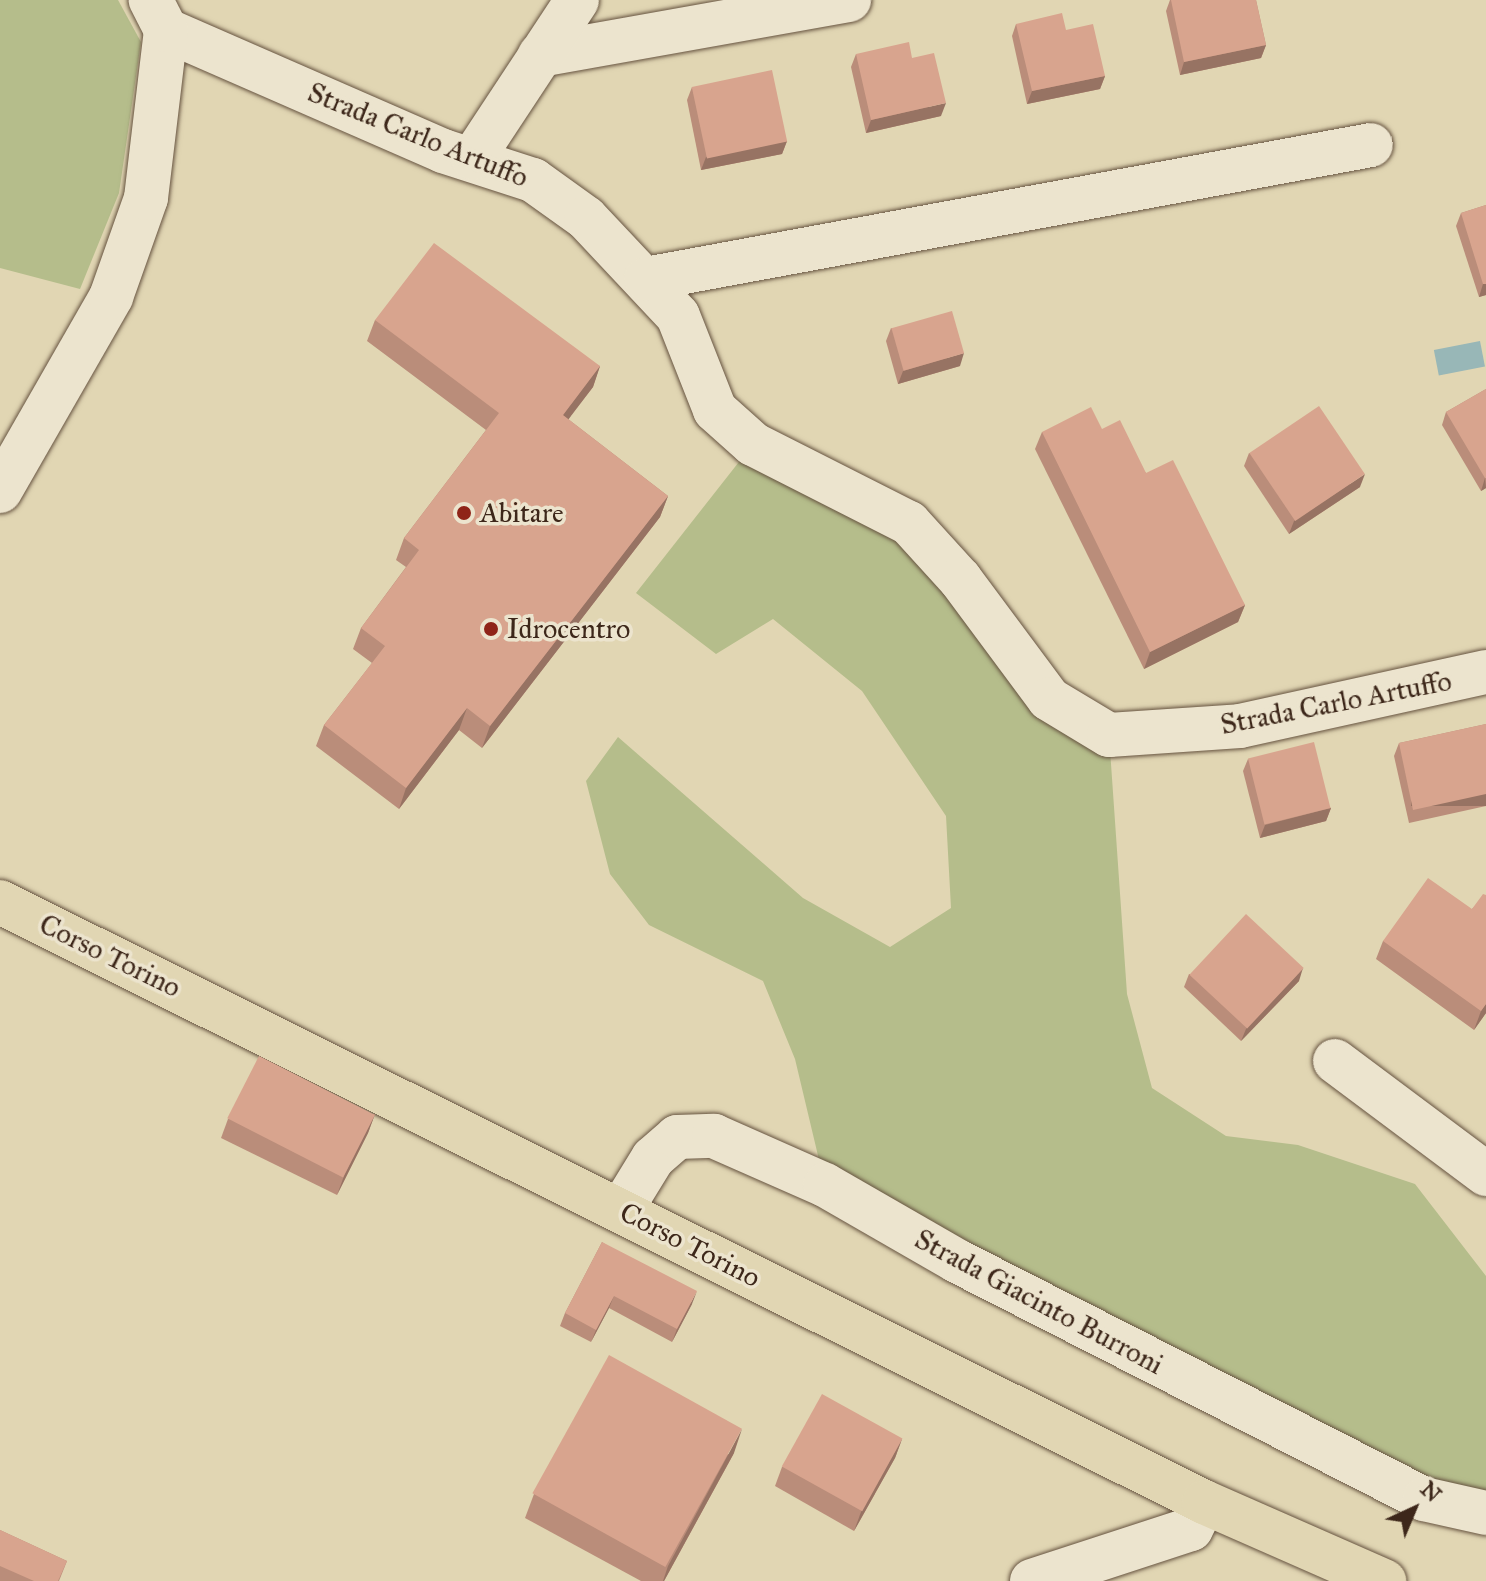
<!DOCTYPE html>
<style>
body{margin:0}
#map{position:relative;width:1486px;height:1581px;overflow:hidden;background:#e1d6b3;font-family:"IM FELL Great Primer",serif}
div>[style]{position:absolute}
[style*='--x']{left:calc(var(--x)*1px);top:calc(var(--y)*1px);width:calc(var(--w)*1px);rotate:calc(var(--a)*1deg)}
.green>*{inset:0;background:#b5bd8b}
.water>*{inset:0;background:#98b7b7;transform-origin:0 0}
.roads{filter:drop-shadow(0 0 2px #665340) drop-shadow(0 0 2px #665340)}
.street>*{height:44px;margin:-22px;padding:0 22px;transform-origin:22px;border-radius:22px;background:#ece4ce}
.primary>*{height:44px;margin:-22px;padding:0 22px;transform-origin:22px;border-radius:22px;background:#e1d6b3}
.wall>*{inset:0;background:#ba8d7a}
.shaded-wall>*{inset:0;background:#977363;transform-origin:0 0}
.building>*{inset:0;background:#d8a48e;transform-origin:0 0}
.dots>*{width:22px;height:22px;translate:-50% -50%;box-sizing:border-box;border:4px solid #ece4ce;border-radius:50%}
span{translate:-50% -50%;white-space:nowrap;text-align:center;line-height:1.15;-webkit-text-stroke:7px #ece4ce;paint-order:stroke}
.street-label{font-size:28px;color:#3d271a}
.poi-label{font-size:28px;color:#3d271a}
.left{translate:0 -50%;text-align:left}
.north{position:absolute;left:1374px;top:1469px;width:80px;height:80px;-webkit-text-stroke:6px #ece4ce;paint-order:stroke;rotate:44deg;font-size:22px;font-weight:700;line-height:32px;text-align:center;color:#3d271a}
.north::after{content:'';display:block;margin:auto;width:28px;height:36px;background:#3d271a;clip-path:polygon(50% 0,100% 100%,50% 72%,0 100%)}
</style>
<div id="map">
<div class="green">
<div style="clip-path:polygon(0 0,118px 0,141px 42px,119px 193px,80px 289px,0 268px)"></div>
<div style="clip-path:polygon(753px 444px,909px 523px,1109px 735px,1127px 994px,1152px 1088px,1226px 1136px,1298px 1145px,1415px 1184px,1486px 1276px,1486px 1513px,825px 1185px,795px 1059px,763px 981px,649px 925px,610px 874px,586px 781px,618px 737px,803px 898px,890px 947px,951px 908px,946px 816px,862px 691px,773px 619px,716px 654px,636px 593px)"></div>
</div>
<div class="water">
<div style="left:1480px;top:341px;width:26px;height:47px;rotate:79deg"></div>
</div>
<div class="roads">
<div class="street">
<div style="--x:166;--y:30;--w:302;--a:23.6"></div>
<div style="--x:443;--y:151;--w:95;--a:17.9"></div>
<div style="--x:533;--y:180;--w:65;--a:35.6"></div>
<div style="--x:586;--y:218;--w:134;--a:46.8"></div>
<div style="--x:678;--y:316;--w:101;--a:68.5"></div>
<div style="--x:715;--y:410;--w:51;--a:41.8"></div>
<div style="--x:753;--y:444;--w:175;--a:26.9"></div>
<div style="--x:909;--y:523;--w:76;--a:47.7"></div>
<div style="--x:960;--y:579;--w:149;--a:53.4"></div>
<div style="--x:1049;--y:699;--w:70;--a:31"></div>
<div style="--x:1109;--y:735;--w:131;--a:-3.9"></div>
<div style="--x:1240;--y:726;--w:252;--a:-12.4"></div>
<div style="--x:540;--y:55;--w:314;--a:-10.1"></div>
<div style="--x:473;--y:158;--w:189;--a:-56.6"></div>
<div style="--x:646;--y:279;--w:737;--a:-10.47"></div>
<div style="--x:0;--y:491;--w:224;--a:-60.2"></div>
<div style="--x:111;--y:297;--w:105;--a:-70.5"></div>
<div style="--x:146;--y:198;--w:169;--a:-83.2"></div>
<div style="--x:166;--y:30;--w:34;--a:-117"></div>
<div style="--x:1335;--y:1061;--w:189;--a:36.8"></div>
<div style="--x:621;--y:1210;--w:61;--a:-58.4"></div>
<div style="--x:653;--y:1158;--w:32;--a:-41"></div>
<div style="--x:677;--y:1137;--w:37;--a:-2"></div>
<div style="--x:714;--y:1136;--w:121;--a:23.8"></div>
<div style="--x:825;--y:1185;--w:152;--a:29.9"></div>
<div style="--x:957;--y:1261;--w:524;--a:27.01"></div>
<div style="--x:1424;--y:1499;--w:64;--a:12.7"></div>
<div style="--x:1032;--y:1581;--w:167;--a:-18.1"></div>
<div style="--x:1191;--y:1529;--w:30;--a:-64"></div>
</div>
<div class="primary">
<div style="--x:0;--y:902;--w:1345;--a:26.49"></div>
<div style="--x:1204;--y:1502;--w:197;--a:23.7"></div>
</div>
</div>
<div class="wall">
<div style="clip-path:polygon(1170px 0,1256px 0,1266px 45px,1261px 58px,1180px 75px,1166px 11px)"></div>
<div style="clip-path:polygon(1016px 24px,1066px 30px,1105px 76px,1100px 89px,1027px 104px,1012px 36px)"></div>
<div style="clip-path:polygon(856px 54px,941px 116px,866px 133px,851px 67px)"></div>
<div style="clip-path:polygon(692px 87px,787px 141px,782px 154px,701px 170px,687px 100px)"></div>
<div style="clip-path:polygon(1486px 205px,1486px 295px,1479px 297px,1456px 226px,1461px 213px)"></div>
<div style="clip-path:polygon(375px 320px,600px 366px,593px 387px,568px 419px,668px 496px,660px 517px,482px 748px,459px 730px,399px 809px,316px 746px,324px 725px,372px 663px,353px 649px,361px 628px,406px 567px,396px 560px,404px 538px,486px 430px,367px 341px)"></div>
<div style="clip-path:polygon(891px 328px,960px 366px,898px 384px,886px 341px)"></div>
<div style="clip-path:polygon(1486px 389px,1486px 488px,1481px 491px,1442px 425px,1446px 412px)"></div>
<div style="clip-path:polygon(1102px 429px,1146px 473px,1245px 605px,1238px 622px,1144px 669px,1035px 449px,1042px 432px)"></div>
<div style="clip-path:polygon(1249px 453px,1360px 487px,1289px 534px,1244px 466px)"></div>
<div style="clip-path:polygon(1486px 724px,1486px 806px,1409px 823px,1394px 756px,1399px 743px)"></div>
<div style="clip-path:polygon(1248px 759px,1331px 808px,1326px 821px,1260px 838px,1243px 771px)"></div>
<div style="clip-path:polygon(1486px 895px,1486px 1013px,1474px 1030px,1376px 959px,1383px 941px,1472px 909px)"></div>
<div style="clip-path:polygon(1189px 974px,1299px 981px,1241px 1041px,1184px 987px)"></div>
<div style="clip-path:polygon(375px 1114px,368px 1133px,337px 1195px,221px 1138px,228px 1119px)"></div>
<div style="clip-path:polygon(602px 1242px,692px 1304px,672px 1342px,609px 1308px,591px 1342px,560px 1326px,565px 1313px)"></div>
<div style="clip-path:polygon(902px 1439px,895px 1458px,854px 1531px,775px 1486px,782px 1467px)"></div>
<div style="clip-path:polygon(734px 1453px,664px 1581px,641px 1581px,525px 1518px,534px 1494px)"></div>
<div style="clip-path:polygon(0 1530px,67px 1561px,59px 1581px,0 1581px)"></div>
</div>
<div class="shaded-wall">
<div style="clip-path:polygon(1266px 45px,1261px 58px,1180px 75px,1184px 62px)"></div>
<div style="clip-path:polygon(1105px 76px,1100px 89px,1027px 104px,1032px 91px)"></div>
<div style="clip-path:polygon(946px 103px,941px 116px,866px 133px,871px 120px)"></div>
<div style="clip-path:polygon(787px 141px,782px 154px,701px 170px,706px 157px)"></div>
<div style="clip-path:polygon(1483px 284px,1486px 284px,1486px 295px,1479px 297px)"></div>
<div style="clip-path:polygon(964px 353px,960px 366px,898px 384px,903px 371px)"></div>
<div style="clip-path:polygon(600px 366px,593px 387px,555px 437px,563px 415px)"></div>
<div style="clip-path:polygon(1365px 474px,1360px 487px,1289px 534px,1294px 521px)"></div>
<div style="clip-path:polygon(1485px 478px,1486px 488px,1481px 491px)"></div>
<div style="clip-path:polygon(668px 496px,660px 517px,482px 748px,490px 726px)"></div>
<div style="clip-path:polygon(1245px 605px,1238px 622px,1144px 669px,1150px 652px)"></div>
<div style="clip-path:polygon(467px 708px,459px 730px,399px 809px,406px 788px)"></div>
<div style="left:1486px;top:794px;width:12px;height:75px;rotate:90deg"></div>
<div style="clip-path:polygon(1331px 808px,1326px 821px,1260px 838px,1265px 825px)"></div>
<div style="clip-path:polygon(1303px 968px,1299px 981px,1241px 1041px,1246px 1029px)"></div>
<div style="clip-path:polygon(1486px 1004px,1486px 1013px,1474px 1030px,1481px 1011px)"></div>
<div style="clip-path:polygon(375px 1114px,368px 1133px,337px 1195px,344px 1176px)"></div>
<div style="clip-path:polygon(697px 1291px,692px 1304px,672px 1342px,677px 1329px)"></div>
<div style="clip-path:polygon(614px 1296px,609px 1308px,591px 1342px,596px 1330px)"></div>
<div style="clip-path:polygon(742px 1429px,734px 1453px,664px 1581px,663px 1581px,668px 1566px)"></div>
<div style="clip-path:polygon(902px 1439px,895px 1458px,854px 1531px,861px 1512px)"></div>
</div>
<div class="building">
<div style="clip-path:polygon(1171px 0,1256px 0,1266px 45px,1184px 62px)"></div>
<div style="clip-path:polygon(1062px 13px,1066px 30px,1093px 24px,1105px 76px,1032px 91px,1016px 24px)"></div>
<div style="clip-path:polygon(909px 42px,912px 58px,934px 53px,946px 103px,871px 120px,856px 54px)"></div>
<div style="left:772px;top:70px;width:73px;height:82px;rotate:78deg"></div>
<div style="clip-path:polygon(1486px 205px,1486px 284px,1483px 284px,1461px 213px)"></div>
<div style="clip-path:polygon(434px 243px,600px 366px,563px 415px,668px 496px,490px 726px,467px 708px,406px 788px,324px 725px,385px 646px,361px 628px,419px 550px,404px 538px,499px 413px,375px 320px)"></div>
<div style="left:952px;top:311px;width:44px;height:63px;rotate:74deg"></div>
<div style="clip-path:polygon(1486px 389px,1486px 478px,1485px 478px,1446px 412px)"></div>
<div style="left:1319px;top:406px;width:82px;height:84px;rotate:56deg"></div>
<div style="clip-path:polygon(1091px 407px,1102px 429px,1120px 420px,1146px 473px,1173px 460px,1245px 605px,1150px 652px,1042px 432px)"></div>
<div style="clip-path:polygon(1486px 724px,1486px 794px,1413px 810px,1399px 743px)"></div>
<div style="left:1314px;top:742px;width:68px;height:68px;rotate:76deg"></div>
<div style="clip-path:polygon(1428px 878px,1472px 909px,1483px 894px,1486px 895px,1486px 1004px,1481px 1011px,1383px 941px)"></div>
<div style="left:1246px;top:914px;width:79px;height:83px;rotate:43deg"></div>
<div style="left:259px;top:1056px;width:130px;height:70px;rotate:27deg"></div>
<div style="clip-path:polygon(602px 1242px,697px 1291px,677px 1329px,614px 1296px,596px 1330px,565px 1313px)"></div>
<div style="left:609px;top:1355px;width:152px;height:158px;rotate:29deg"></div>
<div style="left:822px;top:1394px;width:92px;height:83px;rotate:29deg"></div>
<div style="clip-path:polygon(0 1530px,67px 1561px,58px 1581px,34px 1581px,0 1566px)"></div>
</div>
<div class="dots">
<div style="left:464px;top:513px;background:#8f2418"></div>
<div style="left:491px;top:629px;background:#8f2418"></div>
</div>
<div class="street-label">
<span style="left:418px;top:135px;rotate:22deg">Strada Carlo Artuffo</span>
<span style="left:1336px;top:703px;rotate:-11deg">Strada Carlo Artuffo</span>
<span style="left:110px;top:956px;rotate:26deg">Corso Torino</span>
<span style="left:690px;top:1245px;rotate:27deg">Corso Torino</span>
<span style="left:1039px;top:1302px;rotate:28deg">Strada Giacinto Burroni</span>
</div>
<div class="poi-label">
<span class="left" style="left:480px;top:513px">Abitare</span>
<span class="left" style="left:507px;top:629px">Idrocentro</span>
</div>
<div class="north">N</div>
</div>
